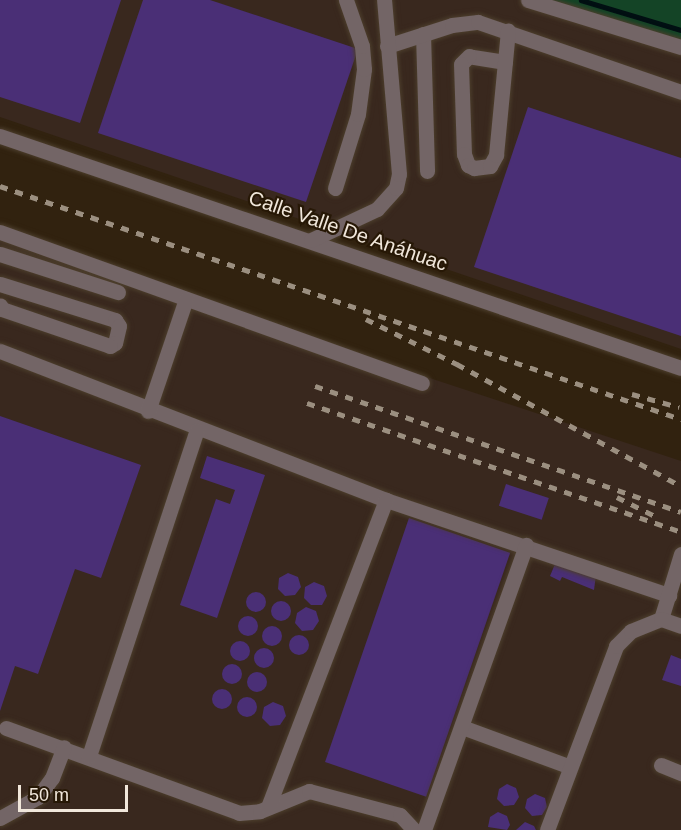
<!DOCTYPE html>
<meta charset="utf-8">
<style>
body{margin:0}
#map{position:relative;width:681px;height:830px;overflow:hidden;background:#31220f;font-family:Helvetica,sans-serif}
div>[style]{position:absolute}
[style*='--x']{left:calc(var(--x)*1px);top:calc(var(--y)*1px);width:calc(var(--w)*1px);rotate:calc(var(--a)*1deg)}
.industrial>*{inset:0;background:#39281e}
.green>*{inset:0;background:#144426}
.stream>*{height:4.5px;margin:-2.25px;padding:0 2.25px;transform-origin:2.25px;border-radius:2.25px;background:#010f12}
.building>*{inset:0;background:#4a2f76;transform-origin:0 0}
.round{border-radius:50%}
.roads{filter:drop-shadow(0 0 2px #4c3e2c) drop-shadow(0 0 2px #4c3e2c)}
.minor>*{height:15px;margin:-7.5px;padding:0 7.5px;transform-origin:7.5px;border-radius:7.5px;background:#736566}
.rail>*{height:4.5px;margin-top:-2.25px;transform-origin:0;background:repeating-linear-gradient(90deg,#9b8f80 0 8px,transparent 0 16px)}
span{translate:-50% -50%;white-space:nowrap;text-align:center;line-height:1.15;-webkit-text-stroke:4.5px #271806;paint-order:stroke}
.street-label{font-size:20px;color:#f1e7db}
.scale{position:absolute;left:18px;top:785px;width:110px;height:27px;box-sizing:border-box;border:3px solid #f1e7db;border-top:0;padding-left:8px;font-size:18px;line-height:21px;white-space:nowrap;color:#f1e7db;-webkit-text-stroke:4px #271806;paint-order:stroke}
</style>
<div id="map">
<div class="industrial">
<div style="clip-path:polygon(0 0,681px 0,681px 349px,0 117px)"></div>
<div style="clip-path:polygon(0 236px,681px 461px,681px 830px,0 830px)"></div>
</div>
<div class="green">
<div style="clip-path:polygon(528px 0,681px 0,681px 47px)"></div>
</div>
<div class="stream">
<div style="--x:581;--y:0;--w:104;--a:16.7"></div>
</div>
<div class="building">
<div style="clip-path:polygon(0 0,121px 0,80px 123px,0 97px)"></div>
<div style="clip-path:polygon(143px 0,210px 0,358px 49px,306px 202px,98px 133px)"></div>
<div style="clip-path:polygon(528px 107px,681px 158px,681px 336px,474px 267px)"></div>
<div style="clip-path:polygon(0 416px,141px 465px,101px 578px,75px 569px,38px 674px,15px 666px,0 711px)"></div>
<div style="clip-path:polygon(207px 456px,265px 475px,217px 618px,180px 605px,216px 499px,230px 504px,235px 490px,200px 478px)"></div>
<div style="left:506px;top:484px;width:45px;height:23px;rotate:18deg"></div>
<div style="left:409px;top:518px;width:107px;height:258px;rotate:19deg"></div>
<div style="clip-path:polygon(555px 564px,568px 569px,570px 564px,596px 575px,594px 590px,562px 577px,560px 581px,550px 576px)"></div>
<div style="clip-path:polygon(288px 573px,298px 577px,301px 587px,295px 595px,285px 596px,278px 589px,279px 578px)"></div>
<div style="clip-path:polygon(314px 582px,324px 586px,327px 596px,322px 605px,311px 605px,304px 598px,305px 587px)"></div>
<div class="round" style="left:246px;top:592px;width:20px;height:20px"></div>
<div class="round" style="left:271px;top:601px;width:20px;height:20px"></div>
<div style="clip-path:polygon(306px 607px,316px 611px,319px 621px,313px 630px,302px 631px,295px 623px,297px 613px)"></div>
<div class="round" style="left:238px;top:616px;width:20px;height:20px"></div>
<div class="round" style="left:262px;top:626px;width:20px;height:20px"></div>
<div class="round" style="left:289px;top:635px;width:20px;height:20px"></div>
<div class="round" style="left:230px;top:641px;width:20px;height:20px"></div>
<div class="round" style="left:254px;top:648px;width:20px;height:20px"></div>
<div style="clip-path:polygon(671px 655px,681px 659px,681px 686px,662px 680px)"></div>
<div class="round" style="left:222px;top:664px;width:20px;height:20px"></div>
<div class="round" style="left:247px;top:672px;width:20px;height:20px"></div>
<div class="round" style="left:212px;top:689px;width:20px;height:20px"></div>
<div class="round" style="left:237px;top:697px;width:20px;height:20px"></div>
<div style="clip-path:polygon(273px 702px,283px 706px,286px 716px,280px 725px,270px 726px,262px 718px,264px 707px)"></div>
<div style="clip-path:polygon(507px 784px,516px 788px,519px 797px,514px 805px,504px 806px,497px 799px,499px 789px)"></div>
<div style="clip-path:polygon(535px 794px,545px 798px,547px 807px,542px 815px,532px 816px,525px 808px,527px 799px)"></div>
<div style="clip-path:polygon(498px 812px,507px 816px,510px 825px,507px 830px,488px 827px,490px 817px)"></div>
<div style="clip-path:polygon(525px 822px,534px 826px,536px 830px,516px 830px)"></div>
</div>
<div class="roads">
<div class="minor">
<div style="--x:528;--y:0;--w:160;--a:17.1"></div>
<div style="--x:423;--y:34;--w:137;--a:88.3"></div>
<div style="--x:387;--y:46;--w:68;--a:-17.9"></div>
<div style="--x:452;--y:25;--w:26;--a:-7"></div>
<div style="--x:478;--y:22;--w:215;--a:19"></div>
<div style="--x:505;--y:62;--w:36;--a:-171"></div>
<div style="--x:469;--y:56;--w:11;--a:135"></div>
<div style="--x:461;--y:64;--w:90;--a:88.1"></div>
<div style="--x:464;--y:154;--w:12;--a:70"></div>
<div style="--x:468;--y:165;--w:7;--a:27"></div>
<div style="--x:474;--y:168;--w:16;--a:-7"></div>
<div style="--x:490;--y:166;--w:13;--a:-61"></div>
<div style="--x:496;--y:155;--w:125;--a:-84.5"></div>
<div style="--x:0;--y:136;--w:719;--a:18.81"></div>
<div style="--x:335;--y:188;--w:77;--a:-72.7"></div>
<div style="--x:358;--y:114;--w:45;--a:-82.4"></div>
<div style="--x:364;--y:69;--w:23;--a:-95"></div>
<div style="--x:362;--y:46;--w:49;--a:-109.2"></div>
<div style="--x:0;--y:232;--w:448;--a:19.7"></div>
<div style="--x:311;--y:240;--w:73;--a:-25.2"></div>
<div style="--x:377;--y:209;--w:28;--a:-48"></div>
<div style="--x:396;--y:188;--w:14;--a:-78"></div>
<div style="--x:399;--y:174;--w:175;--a:-94.9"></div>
<div style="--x:0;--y:254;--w:124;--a:17.9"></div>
<div style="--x:0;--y:284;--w:121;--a:17.4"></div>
<div style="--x:115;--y:320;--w:7;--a:56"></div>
<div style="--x:119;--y:326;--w:17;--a:103"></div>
<div style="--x:115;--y:343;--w:6;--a:149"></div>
<div style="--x:110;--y:346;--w:114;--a:-161.1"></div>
<div style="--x:2;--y:309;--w:4;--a:-117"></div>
<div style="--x:0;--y:351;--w:414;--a:21.1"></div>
<div style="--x:386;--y:500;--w:299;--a:18.6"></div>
<div style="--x:148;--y:411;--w:118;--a:-71.3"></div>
<div style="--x:661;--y:619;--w:68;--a:-72.9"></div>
<div style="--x:462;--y:727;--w:113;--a:20.2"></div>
<div style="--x:6;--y:728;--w:248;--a:20"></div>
<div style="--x:239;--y:813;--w:21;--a:-5"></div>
<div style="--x:260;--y:811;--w:53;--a:-22.2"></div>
<div style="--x:309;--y:791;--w:94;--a:14.8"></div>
<div style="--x:400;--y:815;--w:21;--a:47"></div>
<div style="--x:89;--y:756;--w:343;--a:-71.7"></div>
<div style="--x:661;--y:765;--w:22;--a:22"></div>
<div style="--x:268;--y:807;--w:329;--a:-69"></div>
<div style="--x:0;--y:818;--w:43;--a:-28.9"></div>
<div style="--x:38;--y:797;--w:24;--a:-54"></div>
<div style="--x:52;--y:778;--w:33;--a:-69"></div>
<div style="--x:424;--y:830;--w:303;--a:-70.3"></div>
<div style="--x:547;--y:830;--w:197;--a:-69.4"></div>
<div style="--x:616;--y:646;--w:21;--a:-45"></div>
<div style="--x:631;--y:631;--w:32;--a:-22"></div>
<div style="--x:661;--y:619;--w:21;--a:19"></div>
</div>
</div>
<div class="rail">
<div style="--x:0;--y:186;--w:720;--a:18.89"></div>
<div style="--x:366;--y:319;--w:102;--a:26.3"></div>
<div style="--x:457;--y:364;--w:255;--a:28.6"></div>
<div style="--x:315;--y:386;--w:387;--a:19"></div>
<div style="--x:632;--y:394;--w:49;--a:15.5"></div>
<div style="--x:307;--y:403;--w:396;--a:19"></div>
<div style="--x:617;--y:497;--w:42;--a:26.6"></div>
</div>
<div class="street-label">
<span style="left:348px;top:231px;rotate:19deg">Calle Valle De Anáhuac</span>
</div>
<div class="scale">50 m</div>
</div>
